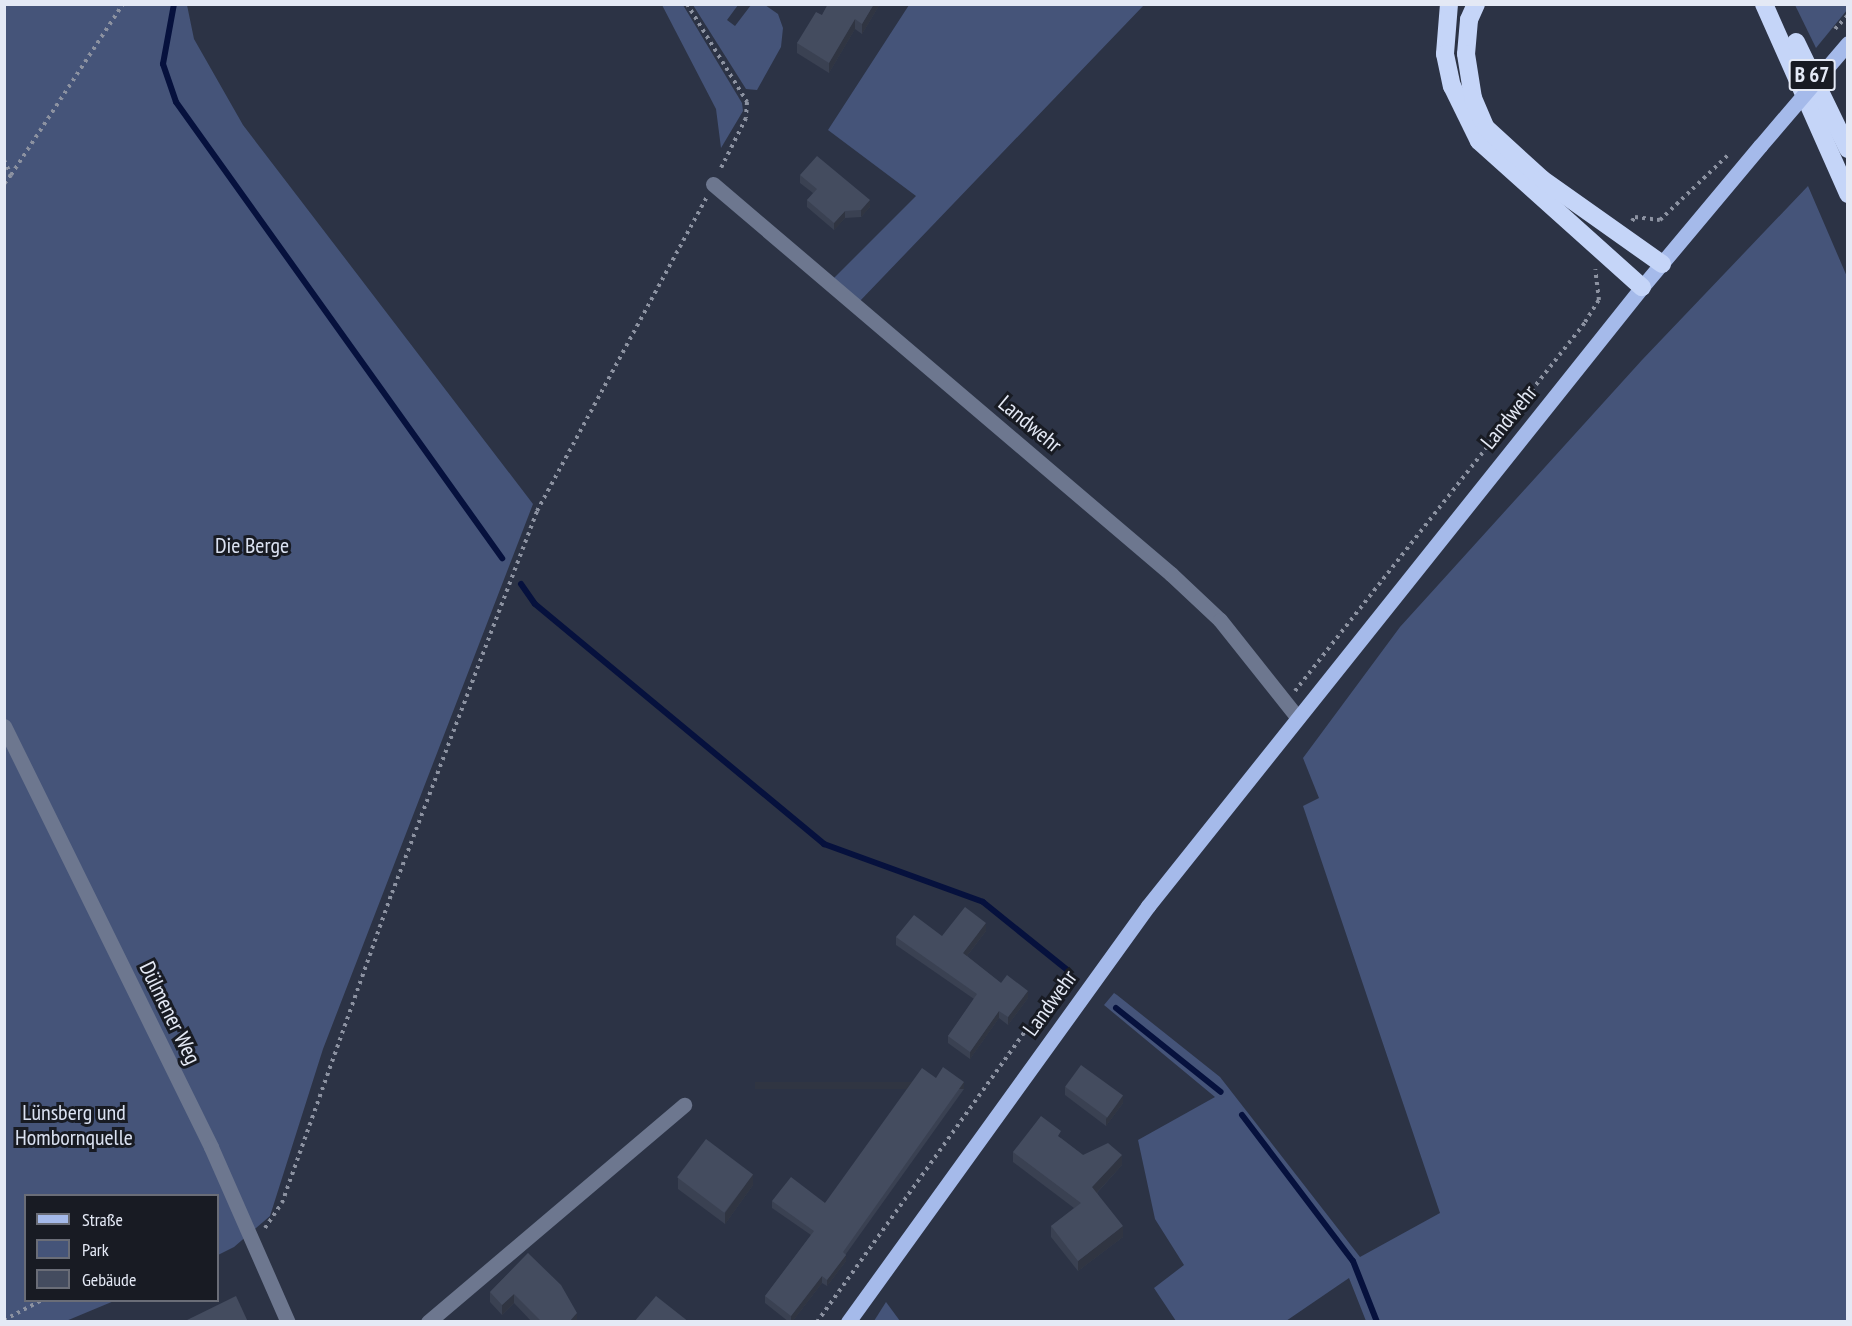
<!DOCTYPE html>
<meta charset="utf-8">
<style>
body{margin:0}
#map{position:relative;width:1852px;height:1326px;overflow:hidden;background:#2c3345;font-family:"PT Sans Narrow",sans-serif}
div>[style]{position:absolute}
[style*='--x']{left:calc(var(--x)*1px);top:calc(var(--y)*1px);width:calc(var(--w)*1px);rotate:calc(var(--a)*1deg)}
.green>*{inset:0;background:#455479}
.stream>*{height:6px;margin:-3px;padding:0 3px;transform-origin:3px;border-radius:3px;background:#06113d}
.path>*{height:4px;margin-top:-2px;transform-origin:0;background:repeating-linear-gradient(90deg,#8c92a1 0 3px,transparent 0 7.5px)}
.minor>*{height:15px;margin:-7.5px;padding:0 7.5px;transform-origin:7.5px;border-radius:7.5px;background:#6d778f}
.major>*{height:15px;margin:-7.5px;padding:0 7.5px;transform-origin:7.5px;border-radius:7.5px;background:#a5baea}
.highway>*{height:18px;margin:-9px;padding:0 9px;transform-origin:9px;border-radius:9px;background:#c5d5f8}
.path-bridge>*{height:4px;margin-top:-2px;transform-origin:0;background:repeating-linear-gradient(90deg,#8c92a1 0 3px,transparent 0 7.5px)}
.major-bridge>*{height:15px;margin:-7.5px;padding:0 7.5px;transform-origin:7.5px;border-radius:7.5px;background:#a5baea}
.wall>*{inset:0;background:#3a4152}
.shaded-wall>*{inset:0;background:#303542;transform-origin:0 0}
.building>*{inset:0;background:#444c5f;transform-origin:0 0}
span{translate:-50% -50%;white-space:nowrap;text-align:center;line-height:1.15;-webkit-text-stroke:6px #181b23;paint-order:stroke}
.shield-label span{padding:2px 4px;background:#181b23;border:2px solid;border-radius:4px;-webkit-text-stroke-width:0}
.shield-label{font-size:21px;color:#e4e9f5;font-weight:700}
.street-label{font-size:22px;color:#e4e9f5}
.park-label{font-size:22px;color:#dbe2f2}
.frame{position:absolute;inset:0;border:6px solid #e4e9f5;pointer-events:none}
.legend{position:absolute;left:24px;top:1194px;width:195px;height:108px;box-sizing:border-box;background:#181b23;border:2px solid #6a6d77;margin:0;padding:8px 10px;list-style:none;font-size:18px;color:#e4e9f5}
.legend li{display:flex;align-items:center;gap:12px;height:30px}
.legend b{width:30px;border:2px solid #6a6d77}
</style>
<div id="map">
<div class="green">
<div style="clip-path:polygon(5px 5px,187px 5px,194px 39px,243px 125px,533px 504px,323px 1049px,270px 1216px,234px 1247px,218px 1255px,218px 1196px,26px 1196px,26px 1300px,114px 1301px,66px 1321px,5px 1322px)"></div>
<div style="clip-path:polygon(662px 5px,683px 5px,742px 103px,743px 111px,721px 148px,716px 109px)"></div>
<div style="clip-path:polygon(693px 5px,738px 5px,727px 20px,735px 26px,751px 5px,765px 5px,778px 14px,783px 28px,781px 47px,757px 90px,746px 89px)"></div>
<div style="clip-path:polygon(909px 5px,1144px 5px,859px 302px,833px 279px,916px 196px,828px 130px)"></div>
<div style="clip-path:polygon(1795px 5px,1847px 5px,1847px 10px,1816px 48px)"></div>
<div style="clip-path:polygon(1808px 186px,1848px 279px,1847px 1321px,1366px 1321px,1349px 1278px,1286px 1321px,1176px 1321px,1154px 1288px,1184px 1265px,1155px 1219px,1138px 1140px,1215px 1097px,1104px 1005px,1114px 993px,1117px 995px,1220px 1077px,1360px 1257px,1440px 1213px,1303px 806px,1319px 798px,1303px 758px,1400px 627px,1642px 360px)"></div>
<div style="clip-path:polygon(886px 1302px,900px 1321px,874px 1321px)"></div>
</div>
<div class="stream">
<div style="--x:174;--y:4;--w:61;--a:100.4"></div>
<div style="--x:163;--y:64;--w:40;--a:71.1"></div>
<div style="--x:176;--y:102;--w:561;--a:54.44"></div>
<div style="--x:521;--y:584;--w:24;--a:55"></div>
<div style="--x:535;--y:604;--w:376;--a:39.7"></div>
<div style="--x:824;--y:844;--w:169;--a:20"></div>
<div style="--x:983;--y:902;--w:107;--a:38.9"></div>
<div style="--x:1116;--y:1008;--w:134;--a:38.7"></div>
<div style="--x:1242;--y:1115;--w:183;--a:52.8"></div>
<div style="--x:1353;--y:1261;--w:66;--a:68.5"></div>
</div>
<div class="path">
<div style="--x:687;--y:4;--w:115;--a:58.5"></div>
<div style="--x:747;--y:102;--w:16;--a:94"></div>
<div style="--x:746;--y:118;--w:58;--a:116.6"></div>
<div style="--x:4;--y:160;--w:17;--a:65"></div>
<div style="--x:11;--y:175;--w:11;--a:128"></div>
<div style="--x:11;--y:175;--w:204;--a:-56.8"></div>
<div style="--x:1632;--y:221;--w:5;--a:-53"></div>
<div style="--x:1635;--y:217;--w:25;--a:7"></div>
<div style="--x:1660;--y:220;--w:95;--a:-43.7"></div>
<div style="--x:1295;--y:691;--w:469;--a:-51.8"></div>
<div style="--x:1585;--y:322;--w:26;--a:-58"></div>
<div style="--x:1599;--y:300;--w:31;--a:-97"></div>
<div style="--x:265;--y:1228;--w:30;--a:-56"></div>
<div style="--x:282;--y:1203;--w:329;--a:-70.5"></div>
<div style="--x:392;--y:893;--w:409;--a:-69.2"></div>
<div style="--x:537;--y:511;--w:356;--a:-61.6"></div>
<div style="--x:4;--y:1320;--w:43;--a:-27.8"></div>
<div style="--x:817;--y:1322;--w:375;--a:-54.4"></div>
<div style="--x:1035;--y:1017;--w:33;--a:-40"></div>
</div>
<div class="minor">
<div style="--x:713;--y:184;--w:602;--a:40.42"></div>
<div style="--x:1171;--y:574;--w:67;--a:43.2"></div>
<div style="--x:1220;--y:620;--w:125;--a:51.5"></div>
<div style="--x:4;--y:726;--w:469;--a:63.8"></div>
<div style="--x:211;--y:1147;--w:191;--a:66.3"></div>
<div style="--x:428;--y:1322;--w:336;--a:-40.3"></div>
</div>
<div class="major">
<div style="--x:848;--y:1322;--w:513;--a:-54.2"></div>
<div style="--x:1148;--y:906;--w:792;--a:-51.41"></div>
<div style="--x:1642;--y:287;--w:184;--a:-50.1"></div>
</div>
<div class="highway">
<div style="--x:1449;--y:4;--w:50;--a:94.6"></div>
<div style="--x:1445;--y:54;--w:33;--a:78"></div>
<div style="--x:1452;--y:86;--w:61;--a:63.9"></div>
<div style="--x:1479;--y:141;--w:219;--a:41.9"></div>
<div style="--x:1476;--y:4;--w:17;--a:114"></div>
<div style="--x:1469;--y:20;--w:34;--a:95"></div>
<div style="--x:1466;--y:54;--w:45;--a:81"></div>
<div style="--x:1473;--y:98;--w:33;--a:67"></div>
<div style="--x:1486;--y:128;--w:76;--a:42.3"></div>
<div style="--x:1542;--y:179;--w:147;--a:35.3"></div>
<div style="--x:1764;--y:4;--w:208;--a:66.1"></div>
<div style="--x:1796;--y:42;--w:119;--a:64.1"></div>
</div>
<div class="path-bridge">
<div style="--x:1835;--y:29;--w:19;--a:-47"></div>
</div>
<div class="major-bridge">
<div style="--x:1760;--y:146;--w:135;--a:-49.5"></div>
</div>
<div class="wall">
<div style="clip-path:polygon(828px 4px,880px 4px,862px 34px,855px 29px,829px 73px,797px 53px,797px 43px,822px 15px)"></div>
<div style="clip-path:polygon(800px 175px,870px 207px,861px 217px,845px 218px,834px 230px,807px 207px,807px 200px,813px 193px,800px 183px)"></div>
<div style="clip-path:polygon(986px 931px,967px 956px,1001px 983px,1028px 998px,1008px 1025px,999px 1018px,970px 1059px,948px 1043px,948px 1036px,974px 999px,896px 945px,896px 937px,942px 936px)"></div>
<div style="clip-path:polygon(936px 1078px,964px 1089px,846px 1254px,846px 1261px,827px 1286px,822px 1283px,792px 1322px,789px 1322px,765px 1303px,765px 1296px,811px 1235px,772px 1208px,772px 1201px,825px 1203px)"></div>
<div style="clip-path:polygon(1065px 1087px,1123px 1103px,1106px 1126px,1065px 1095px)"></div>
<div style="clip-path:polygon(1061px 1138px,1083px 1155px,1122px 1165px,1097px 1193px,1123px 1237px,1078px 1271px,1051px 1237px,1051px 1226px,1074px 1208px,1013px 1162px,1013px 1152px)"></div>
<div style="clip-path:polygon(678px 1178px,753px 1185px,725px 1224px,678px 1189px)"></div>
<div style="clip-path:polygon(528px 1253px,577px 1322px,532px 1322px,514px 1303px,502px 1315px,490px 1302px,490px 1292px)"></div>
</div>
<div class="shaded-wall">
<div style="clip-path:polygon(874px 4px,880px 4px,862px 34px,862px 24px)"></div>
<div style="clip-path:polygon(855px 19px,855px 29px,829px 73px,829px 63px)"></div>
<div style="clip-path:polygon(870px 200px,870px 207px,861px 217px,861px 210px)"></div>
<div style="clip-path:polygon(845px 211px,845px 218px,834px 230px,834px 223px)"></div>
<div style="clip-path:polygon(986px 923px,986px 931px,963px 961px,963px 953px)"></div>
<div style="clip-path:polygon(1028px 991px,1028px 998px,1008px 1025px,1008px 1017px)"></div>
<div style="clip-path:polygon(999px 1011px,999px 1018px,970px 1059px,970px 1052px)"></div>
<div style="left:964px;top:1082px;width:7px;height:209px;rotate:90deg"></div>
<div style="clip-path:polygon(1123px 1096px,1123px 1103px,1106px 1126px,1106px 1119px)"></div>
<div style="clip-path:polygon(1122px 1155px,1122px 1165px,1092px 1198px,1092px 1187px)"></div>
<div style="clip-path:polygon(753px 1174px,753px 1185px,725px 1224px,725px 1213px)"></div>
<div style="clip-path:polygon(1123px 1226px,1123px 1237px,1078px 1271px,1078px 1261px)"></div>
<div style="clip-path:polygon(846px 1255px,846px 1261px,827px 1286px,827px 1280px)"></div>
<div style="clip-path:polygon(822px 1276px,822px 1283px,792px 1322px,791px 1322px,791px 1316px)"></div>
<div style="clip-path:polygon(514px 1294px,514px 1303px,502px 1315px,502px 1305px)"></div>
<div style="clip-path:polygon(577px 1313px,577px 1322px,569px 1322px)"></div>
</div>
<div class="building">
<div style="clip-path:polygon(828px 4px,874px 4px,862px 24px,855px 19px,829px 63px,797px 43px,816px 12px,822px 15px)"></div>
<div style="clip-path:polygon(817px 156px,870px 200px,861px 210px,845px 211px,834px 223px,807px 200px,817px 189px,800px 175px)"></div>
<div style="clip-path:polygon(965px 907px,986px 923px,963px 953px,1001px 983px,1007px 975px,1028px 991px,1008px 1017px,999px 1011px,970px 1052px,948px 1036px,977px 994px,896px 937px,914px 915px,942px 936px)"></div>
<div style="left:1081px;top:1065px;width:52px;height:27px;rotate:36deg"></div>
<div style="clip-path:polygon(943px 1067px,964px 1082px,843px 1252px,846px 1255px,827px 1280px,822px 1276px,791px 1316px,765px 1296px,814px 1231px,772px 1201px,791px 1177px,825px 1203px,922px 1068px,936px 1078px)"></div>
<div style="clip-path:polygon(1041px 1116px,1061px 1131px,1058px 1136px,1083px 1155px,1108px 1143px,1122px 1155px,1092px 1187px,1123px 1226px,1078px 1261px,1051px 1226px,1081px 1203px,1013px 1152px)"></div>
<div style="left:706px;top:1139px;width:59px;height:48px;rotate:37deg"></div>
<div style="clip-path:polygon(528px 1253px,561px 1285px,577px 1313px,569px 1322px,542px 1322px,514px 1294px,502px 1305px,490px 1292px)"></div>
<div style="clip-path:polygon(236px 1296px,248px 1322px,183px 1322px)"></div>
<div style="clip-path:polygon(656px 1296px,689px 1322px,634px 1322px)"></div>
</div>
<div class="shield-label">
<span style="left:1812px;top:75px">B 67</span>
</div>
<div class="street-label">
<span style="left:1509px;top:417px;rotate:-51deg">Landwehr</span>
<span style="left:1030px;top:424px;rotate:40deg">Landwehr</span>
<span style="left:1050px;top:1003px;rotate:-54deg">Landwehr</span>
<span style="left:170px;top:1013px;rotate:64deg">Dülmener Weg</span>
</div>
<div class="park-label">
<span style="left:252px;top:546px">Die Berge</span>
<span style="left:74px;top:1125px">Lünsberg und<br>Hombornquelle</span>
</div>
<div class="frame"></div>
<ul class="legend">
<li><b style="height:8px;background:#a5baea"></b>Straße</li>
<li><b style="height:16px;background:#455479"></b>Park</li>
<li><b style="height:16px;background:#444c5f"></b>Gebäude</li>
</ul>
</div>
